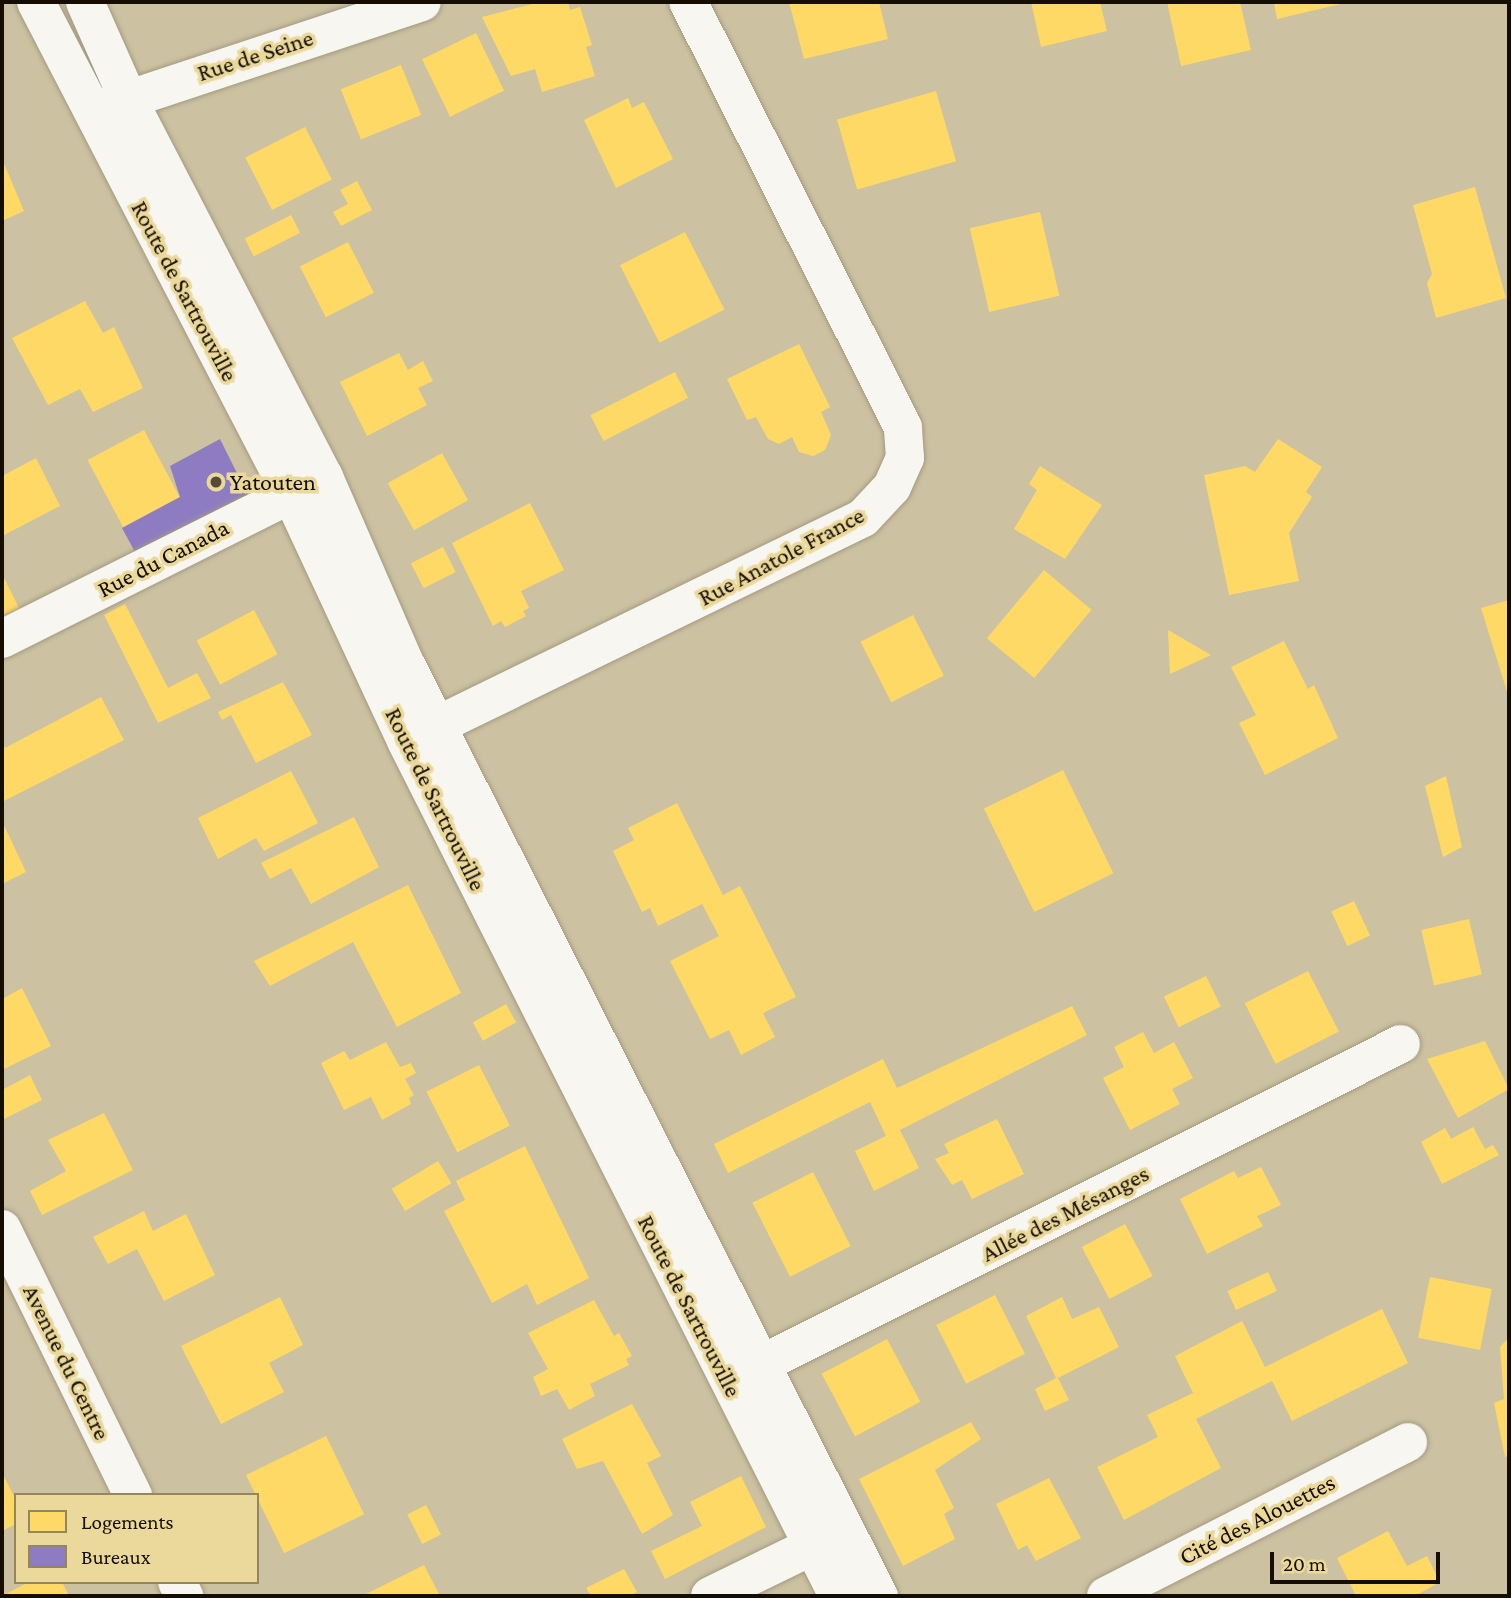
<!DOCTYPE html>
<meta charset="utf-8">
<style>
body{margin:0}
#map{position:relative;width:1511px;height:1598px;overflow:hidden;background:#ccc1a0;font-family:"Crimson Pro",serif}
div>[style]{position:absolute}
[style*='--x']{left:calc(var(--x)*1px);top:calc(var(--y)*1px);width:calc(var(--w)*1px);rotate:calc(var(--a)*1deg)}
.homes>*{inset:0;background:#ffd966;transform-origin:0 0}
.offices>*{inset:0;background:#8e7cc3}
.roads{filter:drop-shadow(0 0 2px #a39a80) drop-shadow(0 0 2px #a39a80)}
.street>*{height:38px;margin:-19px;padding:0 19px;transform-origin:19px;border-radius:19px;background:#f7f6f1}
.primary>*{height:38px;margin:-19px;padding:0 19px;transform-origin:19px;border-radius:19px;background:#f7f6f1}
.rail>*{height:8px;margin-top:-4px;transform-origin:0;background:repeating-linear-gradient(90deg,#ebd89b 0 16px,#aeaca4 0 32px);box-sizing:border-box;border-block:2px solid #aeaca4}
.dots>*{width:19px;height:19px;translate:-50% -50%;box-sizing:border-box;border:4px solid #ebd89b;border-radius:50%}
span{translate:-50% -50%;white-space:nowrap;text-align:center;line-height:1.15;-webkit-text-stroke:7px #ebd89b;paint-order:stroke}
.street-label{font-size:24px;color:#140d00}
.poi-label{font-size:24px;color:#140d00}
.left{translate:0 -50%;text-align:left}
.frame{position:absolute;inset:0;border:4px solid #140d00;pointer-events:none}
.legend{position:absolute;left:14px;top:1493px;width:245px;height:91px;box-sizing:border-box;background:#ebd89b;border:2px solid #95875d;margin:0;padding:9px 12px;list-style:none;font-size:21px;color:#140d00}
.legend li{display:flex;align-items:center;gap:14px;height:35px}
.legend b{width:35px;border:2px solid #95875d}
.scale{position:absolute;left:1270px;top:1552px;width:170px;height:32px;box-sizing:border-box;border:4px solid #140d00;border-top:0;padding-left:9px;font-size:21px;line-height:24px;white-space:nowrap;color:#140d00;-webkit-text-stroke:5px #ebd89b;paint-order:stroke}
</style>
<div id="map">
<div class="homes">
<div style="clip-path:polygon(540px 2px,568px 2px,570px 10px,580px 7px,592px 45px,586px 47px,595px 76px,542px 92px,535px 69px,511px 76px,482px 17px)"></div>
<div style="clip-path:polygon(789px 2px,879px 2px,888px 39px,804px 59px)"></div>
<div style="clip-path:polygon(1031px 2px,1100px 2px,1107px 31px,1041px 47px)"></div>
<div style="clip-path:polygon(1167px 2px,1240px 2px,1251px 50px,1181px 66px)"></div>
<div style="clip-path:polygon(1274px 2px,1345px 2px,1345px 3px,1277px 19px)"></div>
<div style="left:476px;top:33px;width:64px;height:60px;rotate:64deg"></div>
<div style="left:401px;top:65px;width:54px;height:65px;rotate:68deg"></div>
<div style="left:936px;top:91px;width:73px;height:103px;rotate:74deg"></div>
<div style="clip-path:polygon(628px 98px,632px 108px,644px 102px,673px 159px,616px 188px,584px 120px)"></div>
<div style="left:305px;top:127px;width:59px;height:67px;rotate:63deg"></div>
<div style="clip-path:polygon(2px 159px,24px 211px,2px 221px)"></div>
<div style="clip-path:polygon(357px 181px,372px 210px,341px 226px,333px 212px,348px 204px,340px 190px)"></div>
<div style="clip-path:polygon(1475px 187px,1506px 298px,1436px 318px,1427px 283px,1432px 274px,1413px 205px)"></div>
<div style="left:1040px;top:212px;width:86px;height:72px;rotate:77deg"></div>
<div style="left:291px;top:215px;width:20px;height:52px;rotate:63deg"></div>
<div style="left:685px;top:232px;width:87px;height:73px;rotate:63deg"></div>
<div style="left:348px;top:242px;width:57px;height:54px;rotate:63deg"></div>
<div style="clip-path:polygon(85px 301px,103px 333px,114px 327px,143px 388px,93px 412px,80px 389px,48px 405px,12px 338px)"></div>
<div style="clip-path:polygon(799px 344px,830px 407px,821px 412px,831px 435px,825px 450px,813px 456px,799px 452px,792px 437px,779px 444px,768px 439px,756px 417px,747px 420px,727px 379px)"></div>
<div style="clip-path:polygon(399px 353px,408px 370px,423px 361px,433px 381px,418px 388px,427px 405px,367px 436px,340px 382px)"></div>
<div style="left:675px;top:372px;width:29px;height:95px;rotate:63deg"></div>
<div style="left:144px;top:430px;width:76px;height:64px;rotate:62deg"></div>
<div style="clip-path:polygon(1278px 439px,1322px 467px,1306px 492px,1312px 497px,1289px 533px,1299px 581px,1229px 595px,1204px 475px,1245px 466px,1255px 472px)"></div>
<div style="left:442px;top:453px;width:54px;height:62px;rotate:61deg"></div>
<div style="clip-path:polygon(36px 458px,60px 506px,2px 536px,2px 476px)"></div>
<div style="clip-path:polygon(1040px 466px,1102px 505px,1065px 559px,1014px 529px,1037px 490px,1029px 484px)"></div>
<div style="clip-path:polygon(530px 503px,564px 570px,521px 591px,529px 608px,523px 611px,526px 616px,505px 627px,501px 621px,493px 626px,452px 543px)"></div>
<div style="left:443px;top:547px;width:28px;height:36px;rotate:63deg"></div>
<div style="left:1044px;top:570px;width:62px;height:89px;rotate:40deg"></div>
<div style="clip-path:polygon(2px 574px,20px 610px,2px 619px)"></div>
<div style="clip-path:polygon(1509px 600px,1509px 698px,1481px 608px)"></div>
<div style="clip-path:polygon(125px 604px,168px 688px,197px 673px,211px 698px,158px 723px,104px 615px)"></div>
<div style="left:254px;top:610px;width:50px;height:65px;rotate:62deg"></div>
<div style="left:913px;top:615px;width:68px;height:59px;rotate:63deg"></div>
<div style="clip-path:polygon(1168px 630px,1211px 655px,1170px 674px)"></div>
<div style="clip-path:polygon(1284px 641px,1308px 689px,1314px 685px,1338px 738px,1265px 775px,1239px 723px,1256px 715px,1231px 667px)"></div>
<div style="clip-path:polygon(283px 682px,312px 735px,256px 763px,231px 715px,222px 720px,218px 712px)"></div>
<div style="clip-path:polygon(101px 697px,124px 740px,2px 802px,2px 741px,5px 748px)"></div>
<div style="left:1063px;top:770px;width:115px;height:88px;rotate:64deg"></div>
<div style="clip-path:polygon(291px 771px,318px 823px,264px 851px,256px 838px,218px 859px,198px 818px)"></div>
<div style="clip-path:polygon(1446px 776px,1462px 847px,1443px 857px,1425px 786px)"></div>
<div style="clip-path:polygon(677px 803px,723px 895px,740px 886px,796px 997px,763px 1013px,775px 1037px,741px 1055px,729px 1030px,710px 1039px,670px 961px,719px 936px,702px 904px,658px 926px,650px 908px,642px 912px,613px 851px,634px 840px,628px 828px)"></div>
<div style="clip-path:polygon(354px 817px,379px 867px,311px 904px,291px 868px,270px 879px,261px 863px)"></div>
<div style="clip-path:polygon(2px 821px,26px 872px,2px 884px)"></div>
<div style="clip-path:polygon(408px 885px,461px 993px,397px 1027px,353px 942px,270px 986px,254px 961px)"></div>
<div style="left:1354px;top:901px;width:38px;height:25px;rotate:65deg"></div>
<div style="left:1469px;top:919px;width:57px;height:49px;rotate:77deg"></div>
<div style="left:1308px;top:971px;width:68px;height:71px;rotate:63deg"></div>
<div style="left:1206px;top:976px;width:34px;height:47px;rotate:64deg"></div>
<div style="clip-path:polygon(22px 988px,51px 1046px,2px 1070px,2px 999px)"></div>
<div style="left:506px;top:1004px;width:21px;height:38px;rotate:61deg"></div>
<div style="clip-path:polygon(1072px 1006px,1087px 1035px,900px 1130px,919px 1168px,874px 1191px,855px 1151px,886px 1136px,870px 1102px,728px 1173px,714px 1144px,883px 1059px,897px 1088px)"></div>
<div style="clip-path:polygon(1143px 1032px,1154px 1053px,1174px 1042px,1193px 1078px,1172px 1089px,1180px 1104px,1130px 1130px,1103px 1078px,1124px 1067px,1114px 1047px)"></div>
<div style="clip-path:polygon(1485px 1041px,1509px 1089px,1458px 1118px,1427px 1059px)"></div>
<div style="clip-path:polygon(386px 1042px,400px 1067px,411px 1063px,416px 1073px,405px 1079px,414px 1095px,409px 1098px,411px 1104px,382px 1120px,371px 1097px,344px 1110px,321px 1063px,344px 1051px,350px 1060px)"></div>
<div style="left:479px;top:1065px;width:68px;height:59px;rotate:63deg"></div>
<div style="clip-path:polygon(30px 1075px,42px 1100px,2px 1120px,2px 1090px)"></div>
<div style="clip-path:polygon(104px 1113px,133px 1170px,42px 1215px,30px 1191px,66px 1171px,48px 1140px)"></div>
<div style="clip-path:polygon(997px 1119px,1024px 1174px,972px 1199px,962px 1180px,952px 1185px,935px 1159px,949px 1153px,944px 1144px)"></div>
<div style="clip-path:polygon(1473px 1127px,1485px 1149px,1493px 1145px,1499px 1155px,1442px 1184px,1421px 1142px,1445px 1128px,1451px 1139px)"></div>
<div style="clip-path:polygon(525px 1146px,589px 1278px,537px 1305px,527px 1284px,492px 1303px,444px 1211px,465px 1200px,456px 1181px)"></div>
<div style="left:438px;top:1161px;width:26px;height:54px;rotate:59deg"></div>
<div style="clip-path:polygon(1261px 1167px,1281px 1205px,1257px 1216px,1263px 1226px,1207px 1254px,1180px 1199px,1234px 1171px,1238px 1178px)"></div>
<div style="left:813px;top:1172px;width:83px;height:68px;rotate:63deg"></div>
<div style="clip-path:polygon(144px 1211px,153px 1231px,186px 1214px,215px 1275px,164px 1301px,137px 1249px,108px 1264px,93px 1237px)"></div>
<div style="left:1125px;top:1224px;width:59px;height:49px;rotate:62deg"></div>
<div style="left:1268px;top:1272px;width:21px;height:45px;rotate:65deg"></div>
<div style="left:1430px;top:1277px;width:63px;height:62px;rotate:11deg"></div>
<div style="left:995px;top:1295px;width:66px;height:66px;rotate:63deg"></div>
<div style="clip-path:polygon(280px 1297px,303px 1345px,269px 1363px,284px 1392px,221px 1424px,181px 1346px)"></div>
<div style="clip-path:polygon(1062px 1297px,1072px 1319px,1099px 1307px,1119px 1347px,1058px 1378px,1069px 1400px,1045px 1411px,1035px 1389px,1056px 1378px,1026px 1316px)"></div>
<div style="clip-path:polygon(594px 1300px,614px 1336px,619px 1333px,632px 1356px,626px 1359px,629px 1365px,590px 1384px,595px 1396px,569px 1410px,557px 1389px,541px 1396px,533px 1377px,548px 1369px,528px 1333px)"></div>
<div style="clip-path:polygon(1382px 1309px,1408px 1363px,1292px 1421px,1272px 1381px,1196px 1419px,1221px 1468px,1124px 1520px,1097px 1467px,1158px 1437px,1147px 1415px,1193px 1393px,1175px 1356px,1242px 1321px,1265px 1367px)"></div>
<div style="clip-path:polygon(1509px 1337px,1509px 1456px,1505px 1457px,1494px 1403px,1504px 1399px,1500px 1347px)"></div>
<div style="left:887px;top:1339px;width:71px;height:74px;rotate:62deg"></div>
<div style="clip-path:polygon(632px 1404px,661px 1456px,647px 1463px,673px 1515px,642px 1534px,603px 1461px,577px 1469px,562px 1439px)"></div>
<div style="clip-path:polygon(971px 1422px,981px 1439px,935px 1470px,954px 1508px,944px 1514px,955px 1539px,903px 1566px,859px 1479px)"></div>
<div style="left:326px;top:1436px;width:87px;height:89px;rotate:64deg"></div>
<div style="clip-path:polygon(2px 1473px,16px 1500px,16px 1524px,2px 1531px)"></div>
<div style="clip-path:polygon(741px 1476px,766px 1527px,665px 1579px,651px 1551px,702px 1526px,690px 1502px)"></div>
<div style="clip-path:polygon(1049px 1478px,1081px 1538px,1036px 1561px,1027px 1545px,1018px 1550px,996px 1504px)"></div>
<div style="left:426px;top:1505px;width:33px;height:21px;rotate:63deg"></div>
<div style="clip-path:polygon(1388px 1531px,1407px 1566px,1427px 1556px,1440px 1582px,1415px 1596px,1356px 1596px,1337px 1558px)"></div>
<div style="clip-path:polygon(424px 1565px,440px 1596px,362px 1596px)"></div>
<div style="clip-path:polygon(624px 1569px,637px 1592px,629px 1596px,591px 1596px,586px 1588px)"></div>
<div style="clip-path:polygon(29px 1582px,62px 1582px,69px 1596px,2px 1596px)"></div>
</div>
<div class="offices">
<div style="clip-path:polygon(220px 439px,248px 495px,135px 552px,122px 528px,180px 497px,170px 466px)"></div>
</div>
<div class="roads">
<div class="street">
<div style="--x:96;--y:110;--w:343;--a:-18.3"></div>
<div style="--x:2;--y:639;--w:355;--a:-26.6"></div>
<div style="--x:407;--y:740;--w:507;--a:-25.96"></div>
<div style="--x:863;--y:518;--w:42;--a:-46.9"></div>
<div style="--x:892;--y:487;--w:32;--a:-66"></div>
<div style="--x:905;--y:458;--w:31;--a:-94"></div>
<div style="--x:903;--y:427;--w:476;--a:-116.8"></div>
<div style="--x:2;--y:1229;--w:297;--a:63.8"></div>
<div style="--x:732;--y:1379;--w:748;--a:-26.6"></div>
<div style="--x:177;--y:1582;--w:16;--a:63"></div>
<div style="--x:710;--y:1596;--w:148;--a:-26"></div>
<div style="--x:1106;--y:1596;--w:339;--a:-27"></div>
</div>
<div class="primary">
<div style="--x:36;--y:2;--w:554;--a:62.6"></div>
<div style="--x:291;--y:494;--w:272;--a:65"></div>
<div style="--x:406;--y:741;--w:958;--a:63.19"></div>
<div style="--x:85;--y:2;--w:108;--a:66"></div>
<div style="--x:129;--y:101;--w:424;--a:62.6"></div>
<div style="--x:324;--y:477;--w:203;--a:66.5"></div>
<div style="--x:405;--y:663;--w:1047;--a:63.07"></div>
</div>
</div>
<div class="rail">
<div style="--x:2;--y:2;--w:2;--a:0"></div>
</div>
<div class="dots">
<div style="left:216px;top:482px;background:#544c38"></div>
</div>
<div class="street-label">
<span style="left:255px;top:55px;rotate:-18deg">Rue de Seine</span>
<span style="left:185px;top:291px;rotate:62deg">Route de Sartrouville</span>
<span style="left:781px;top:556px;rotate:-28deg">Rue Anatole France</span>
<span style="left:163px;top:558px;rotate:-27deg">Rue du Canada</span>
<span style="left:436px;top:799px;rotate:64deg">Route de Sartrouville</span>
<span style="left:1065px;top:1213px;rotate:-27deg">Allée des Mésanges</span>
<span style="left:690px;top:1306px;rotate:63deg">Route de Sartrouville</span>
<span style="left:67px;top:1362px;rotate:64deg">Avenue du Centre</span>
<span style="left:1257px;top:1519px;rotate:-27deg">Cité des Alouettes</span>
</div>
<div class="poi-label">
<span class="left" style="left:230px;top:482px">Yatouten</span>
</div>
<div class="frame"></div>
<ul class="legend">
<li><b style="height:19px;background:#ffd966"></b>Logements</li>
<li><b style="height:19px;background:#8e7cc3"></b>Bureaux</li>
</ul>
<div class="scale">20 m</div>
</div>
